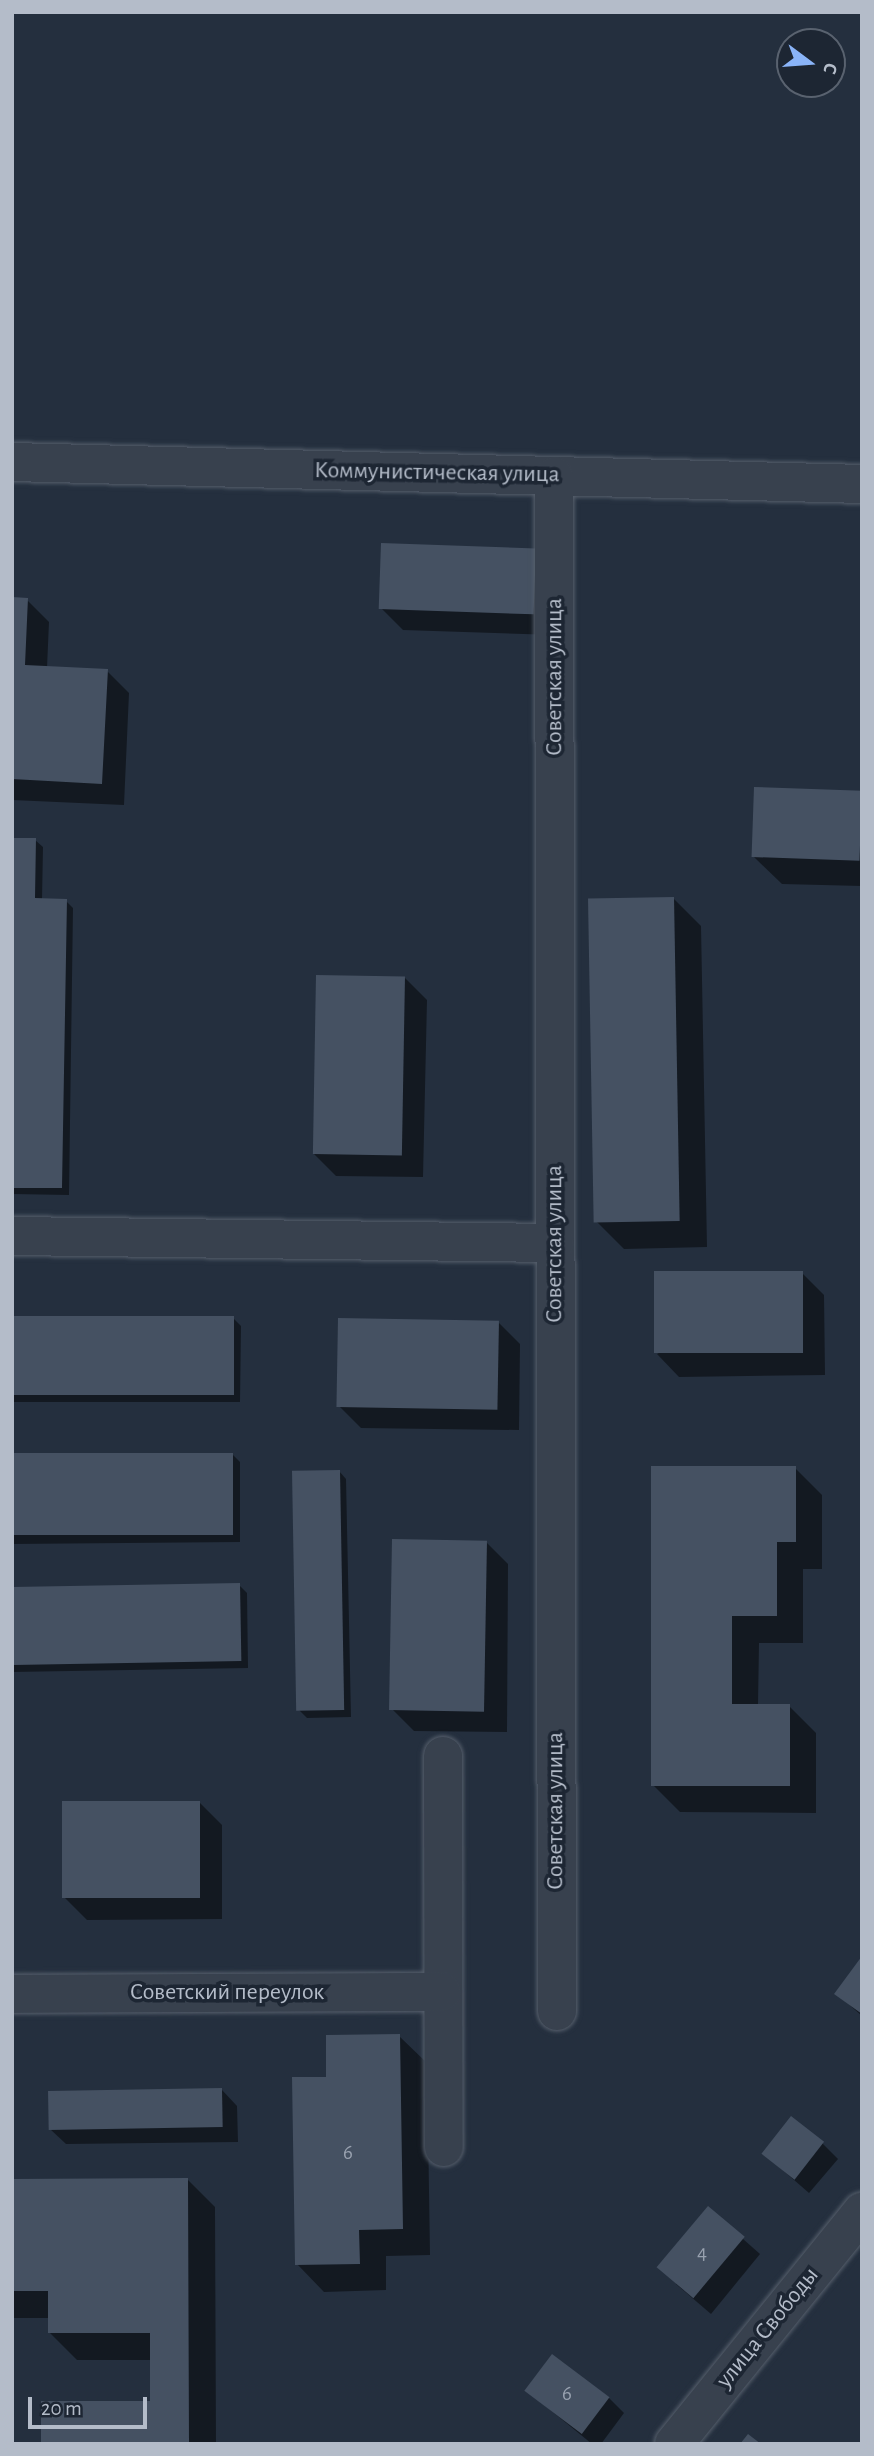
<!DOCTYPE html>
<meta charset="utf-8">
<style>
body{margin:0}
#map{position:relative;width:874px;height:2456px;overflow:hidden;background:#242f3e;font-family:"Alegreya Sans",sans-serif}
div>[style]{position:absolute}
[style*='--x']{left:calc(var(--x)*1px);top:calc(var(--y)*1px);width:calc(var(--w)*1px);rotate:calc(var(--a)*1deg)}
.shadow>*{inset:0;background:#0007}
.building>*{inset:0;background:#455162;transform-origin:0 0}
.roads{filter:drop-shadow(0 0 2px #565f6c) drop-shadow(0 0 2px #565f6c)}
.minor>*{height:38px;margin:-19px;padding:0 19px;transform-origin:19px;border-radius:19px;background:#38414e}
span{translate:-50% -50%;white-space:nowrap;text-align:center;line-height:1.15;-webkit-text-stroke:7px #1d2633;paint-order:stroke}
.number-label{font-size:21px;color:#98a1af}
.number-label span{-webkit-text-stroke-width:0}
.street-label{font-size:24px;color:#b4bcc9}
.frame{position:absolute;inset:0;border:14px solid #b4bcc9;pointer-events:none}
.north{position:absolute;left:776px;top:28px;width:70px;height:70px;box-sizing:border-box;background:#1d2633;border:2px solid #59626f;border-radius:50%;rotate:106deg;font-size:19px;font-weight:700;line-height:28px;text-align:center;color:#b4bcc9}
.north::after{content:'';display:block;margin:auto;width:24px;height:32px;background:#8ab4f8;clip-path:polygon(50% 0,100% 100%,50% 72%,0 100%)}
.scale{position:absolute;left:28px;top:2397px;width:119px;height:32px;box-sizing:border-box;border:4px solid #b4bcc9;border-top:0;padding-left:9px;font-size:21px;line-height:24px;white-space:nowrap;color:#b4bcc9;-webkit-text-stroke:5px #1d2633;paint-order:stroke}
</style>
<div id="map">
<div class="shadow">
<div style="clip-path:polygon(535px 549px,555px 635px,403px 630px,381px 608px)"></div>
<div style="clip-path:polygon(12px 599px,27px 600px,49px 622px,47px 668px,107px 671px,129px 693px,124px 805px,12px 800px)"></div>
<div style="clip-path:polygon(862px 792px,862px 886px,782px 884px,754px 857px)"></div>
<div style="clip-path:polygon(12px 839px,35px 840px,43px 847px,42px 900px,66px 901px,73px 908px,69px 1195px,12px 1194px)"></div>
<div style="clip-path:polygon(673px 898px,701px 926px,707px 1247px,624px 1249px,597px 1222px)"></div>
<div style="clip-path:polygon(405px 978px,427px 1000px,423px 1177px,336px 1176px,314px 1154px)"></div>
<div style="clip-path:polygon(802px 1273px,824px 1295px,825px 1375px,679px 1377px,657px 1354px)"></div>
<div style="clip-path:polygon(12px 1318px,233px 1318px,241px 1326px,240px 1402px,12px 1402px)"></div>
<div style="clip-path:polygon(498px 1322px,520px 1344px,519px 1430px,361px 1428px,339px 1406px)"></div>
<div style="clip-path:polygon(232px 1454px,240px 1462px,240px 1542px,12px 1544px,12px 1456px)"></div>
<div style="clip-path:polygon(795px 1468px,822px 1495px,822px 1569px,803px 1569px,803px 1643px,759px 1643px,758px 1705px,789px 1706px,816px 1733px,816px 1813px,680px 1812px,653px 1785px)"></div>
<div style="clip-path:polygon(339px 1471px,346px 1479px,351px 1717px,307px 1718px,299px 1710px)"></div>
<div style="clip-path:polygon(486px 1542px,508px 1564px,507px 1732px,414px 1731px,392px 1709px)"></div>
<div style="clip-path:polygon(239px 1585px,247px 1593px,248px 1668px,12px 1672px,12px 1589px)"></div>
<div style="clip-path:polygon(200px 1803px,222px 1825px,222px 1919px,87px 1920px,65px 1898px)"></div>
<div style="clip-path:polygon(862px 1959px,862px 2016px,836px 1993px)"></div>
<div style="clip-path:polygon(399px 2036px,427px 2063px,430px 2255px,386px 2256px,386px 2290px,324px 2292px,297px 2264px,328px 2078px)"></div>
<div style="clip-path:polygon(222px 2090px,237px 2106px,238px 2142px,66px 2144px,50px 2129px)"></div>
<div style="clip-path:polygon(822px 2143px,838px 2159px,809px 2193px,763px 2153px)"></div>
<div style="clip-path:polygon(188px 2180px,215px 2207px,216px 2444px,43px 2444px,152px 2403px,152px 2360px,77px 2360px,50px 2333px,50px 2318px,12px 2318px,12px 2181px)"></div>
<div style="clip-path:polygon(708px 2208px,760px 2254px,711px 2314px,676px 2284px)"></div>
<div style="clip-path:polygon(527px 2391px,609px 2398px,624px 2413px,601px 2444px,592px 2444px)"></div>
</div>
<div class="building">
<div style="left:381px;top:543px;width:155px;height:66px;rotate:2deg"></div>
<div style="clip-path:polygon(12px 597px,28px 598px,25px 665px,108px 669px,102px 784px,12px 779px)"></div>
<div style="left:754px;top:787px;width:108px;height:70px;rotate:2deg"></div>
<div style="clip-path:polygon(12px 838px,36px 838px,35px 898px,67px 899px,62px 1188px,12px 1188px)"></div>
<div style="left:674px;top:897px;width:324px;height:86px;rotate:89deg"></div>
<div style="left:316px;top:975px;width:89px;height:179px;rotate:1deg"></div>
<div style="left:803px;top:1271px;width:82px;height:149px;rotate:90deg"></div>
<div style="left:12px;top:1316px;width:222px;height:79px"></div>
<div style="left:338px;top:1318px;width:161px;height:89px;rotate:1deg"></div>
<div style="left:233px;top:1453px;width:82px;height:221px;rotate:90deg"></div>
<div style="clip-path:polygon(651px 1466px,796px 1466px,796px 1542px,777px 1542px,777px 1616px,732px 1616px,732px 1704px,790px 1704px,790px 1786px,651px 1786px)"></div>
<div style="left:340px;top:1470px;width:240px;height:48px;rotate:89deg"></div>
<div style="left:392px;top:1539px;width:95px;height:171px;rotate:1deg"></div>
<div style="left:240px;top:1583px;width:78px;height:228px;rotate:89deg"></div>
<div style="left:200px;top:1801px;width:97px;height:138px;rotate:90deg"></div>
<div style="clip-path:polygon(862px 1956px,862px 2014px,834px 1994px)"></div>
<div style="clip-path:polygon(400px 2034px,403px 2229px,359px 2230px,360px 2264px,295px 2265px,292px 2077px,326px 2077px,326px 2035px)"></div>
<div style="left:222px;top:2088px;width:39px;height:174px;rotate:89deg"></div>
<div style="left:791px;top:2116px;width:42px;height:48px;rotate:38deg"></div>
<div style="clip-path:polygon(188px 2178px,189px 2444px,41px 2444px,41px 2401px,150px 2401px,150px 2333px,48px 2333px,48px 2291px,12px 2291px,12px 2179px)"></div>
<div style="left:708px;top:2206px;width:48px;height:80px;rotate:40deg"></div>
<div style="left:552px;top:2354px;width:72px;height:46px;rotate:37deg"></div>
<div style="clip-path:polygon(748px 2434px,761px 2444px,740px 2444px)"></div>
</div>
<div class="roads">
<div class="minor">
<div style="--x:12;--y:462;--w:850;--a:1.48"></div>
<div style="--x:554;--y:476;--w:1535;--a:89.89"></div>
<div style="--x:12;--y:1236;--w:543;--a:0.74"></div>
<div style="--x:443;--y:1756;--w:391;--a:89.9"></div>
<div style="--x:12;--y:1994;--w:430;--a:-0.3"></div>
<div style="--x:674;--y:2444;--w:299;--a:-51"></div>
</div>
</div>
<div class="number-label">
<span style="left:348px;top:2153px">6</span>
<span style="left:702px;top:2253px">4</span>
<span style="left:567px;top:2394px">6</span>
</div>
<div class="street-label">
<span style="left:437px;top:473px;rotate:1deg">Коммунистическая улица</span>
<span style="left:555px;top:677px;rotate:-90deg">Советская улица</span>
<span style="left:555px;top:1244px;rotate:-90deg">Советская улица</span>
<span style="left:556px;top:1811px;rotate:-90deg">Советская улица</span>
<span style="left:227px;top:1993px">Советский переулок</span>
<span style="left:768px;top:2328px;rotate:-51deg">улица Свободы</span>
</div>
<div class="frame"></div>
<div class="north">С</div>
<div class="scale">20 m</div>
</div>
